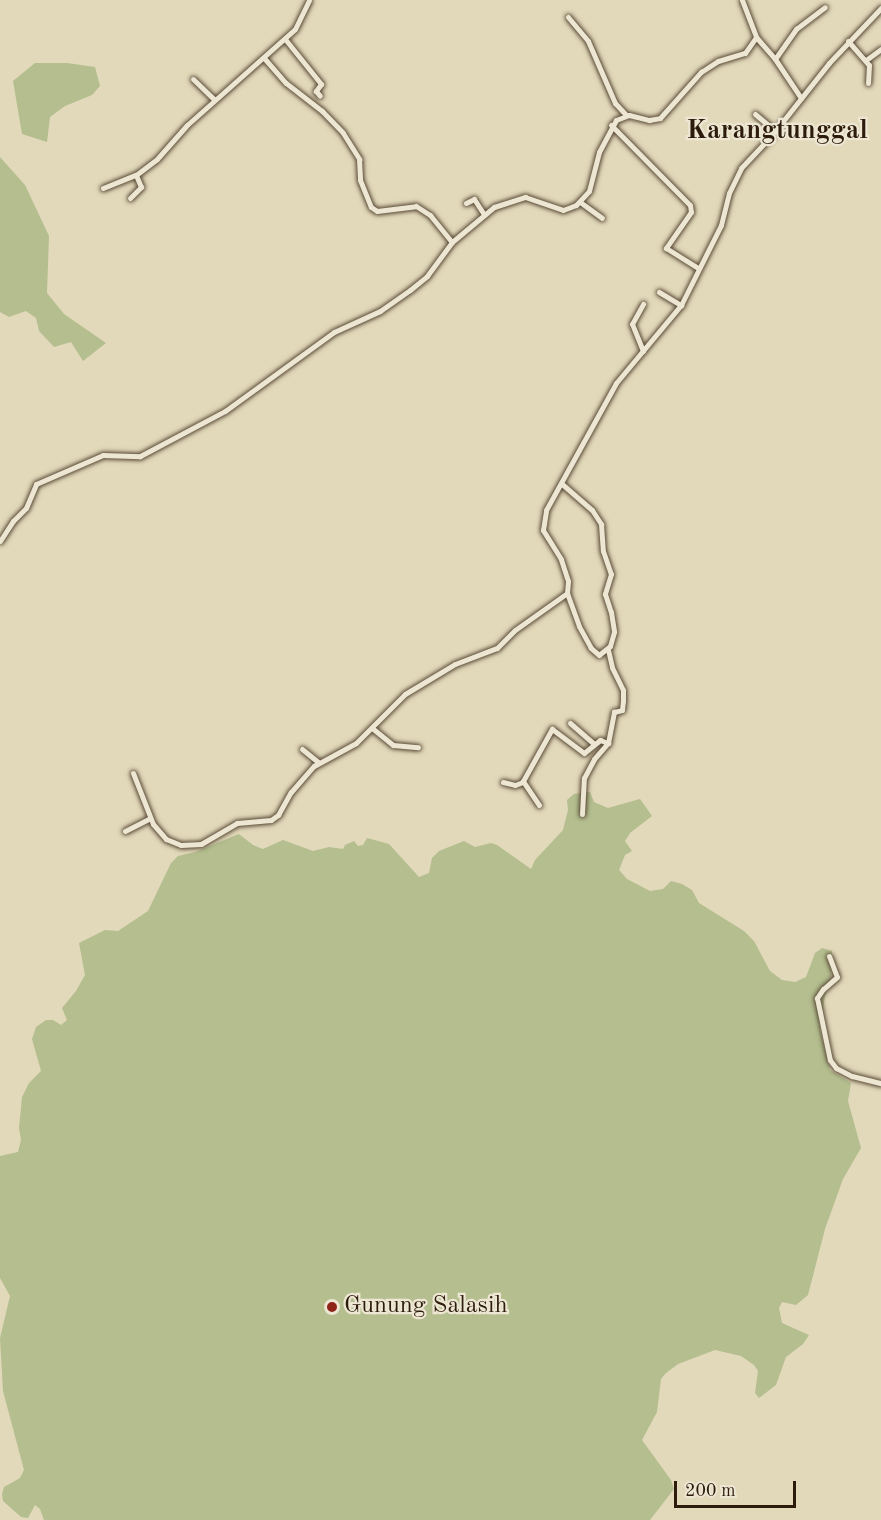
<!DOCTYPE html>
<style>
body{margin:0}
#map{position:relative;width:881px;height:1520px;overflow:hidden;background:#e2d8ba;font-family:"Old Standard TT",serif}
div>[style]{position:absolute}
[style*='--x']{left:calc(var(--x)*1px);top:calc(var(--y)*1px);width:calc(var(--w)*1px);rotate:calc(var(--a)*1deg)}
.green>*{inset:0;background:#b4be8f}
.roads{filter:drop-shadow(0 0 2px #5a4b37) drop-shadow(0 0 2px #5a4b37)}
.minor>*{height:5px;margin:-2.5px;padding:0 2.5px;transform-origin:2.5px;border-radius:2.5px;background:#ece6d2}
.dots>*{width:16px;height:16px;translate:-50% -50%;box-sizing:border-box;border:3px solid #ece6d2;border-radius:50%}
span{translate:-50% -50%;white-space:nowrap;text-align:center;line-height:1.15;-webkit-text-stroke:4.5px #ece6d2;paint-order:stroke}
.poi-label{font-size:24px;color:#2d1c0b}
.left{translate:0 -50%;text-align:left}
.quarter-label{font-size:27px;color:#2d1c0b;font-weight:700}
.scale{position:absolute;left:674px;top:1481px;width:122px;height:27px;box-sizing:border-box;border:3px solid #2d1c0b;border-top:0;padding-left:8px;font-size:18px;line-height:21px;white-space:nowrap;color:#2d1c0b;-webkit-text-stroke:4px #ece6d2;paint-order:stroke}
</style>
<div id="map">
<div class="green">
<div style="clip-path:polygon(35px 63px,67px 63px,95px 67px,100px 86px,92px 95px,65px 106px,50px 117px,47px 142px,22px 134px,13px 81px)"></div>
<div style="clip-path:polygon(0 157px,25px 185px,49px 236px,47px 293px,64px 314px,106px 343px,83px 361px,71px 342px,54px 347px,39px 331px,36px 318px,26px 311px,9px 317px,0 312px)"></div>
<div style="clip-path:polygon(590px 792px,594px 802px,608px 808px,640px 799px,652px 816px,630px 833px,625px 841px,632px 851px,625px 855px,619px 870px,627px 879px,650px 891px,663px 889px,671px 881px,682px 884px,692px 890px,699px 903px,744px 931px,754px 941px,770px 971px,782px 980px,795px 982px,806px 977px,815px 953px,822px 948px,832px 951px,831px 979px,826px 990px,823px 1009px,819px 1012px,820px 1030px,830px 1070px,851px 1083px,848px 1101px,861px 1148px,843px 1179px,825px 1229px,808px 1295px,796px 1305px,782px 1302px,779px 1308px,782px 1323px,809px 1335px,803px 1344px,786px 1357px,776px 1385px,759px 1398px,755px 1393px,758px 1371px,754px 1365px,741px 1356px,715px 1350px,678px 1364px,666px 1373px,661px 1379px,657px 1412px,642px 1440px,671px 1480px,674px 1489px,650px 1520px,44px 1520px,40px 1509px,35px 1505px,28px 1518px,21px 1517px,3px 1501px,2px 1494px,4px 1487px,20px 1478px,24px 1470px,3px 1391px,0 1338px,10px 1296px,0 1278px,0 1156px,18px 1152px,21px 1140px,19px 1128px,22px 1097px,29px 1083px,41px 1071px,32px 1039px,36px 1027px,46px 1020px,53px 1020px,61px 1025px,67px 1020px,62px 1008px,76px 991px,85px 975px,79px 943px,105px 930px,118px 931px,148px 911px,171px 863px,178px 856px,195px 852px,239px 834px,253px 845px,263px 849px,283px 840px,313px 851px,329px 847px,343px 849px,345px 845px,354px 841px,358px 846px,363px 845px,367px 838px,389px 844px,419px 877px,429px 873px,432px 858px,439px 851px,464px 841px,475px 847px,491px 843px,497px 845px,531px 869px,535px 860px,563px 830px,568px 810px,567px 800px,574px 794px)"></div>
</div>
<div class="roads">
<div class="minor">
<div style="--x:742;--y:0;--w:40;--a:69"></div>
<div style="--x:756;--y:37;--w:29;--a:49"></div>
<div style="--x:775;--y:59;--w:47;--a:56.3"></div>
<div style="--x:568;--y:17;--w:31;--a:50"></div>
<div style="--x:588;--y:41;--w:68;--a:66.5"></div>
<div style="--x:615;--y:103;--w:16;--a:47"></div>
<div style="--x:285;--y:39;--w:58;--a:51.3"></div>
<div style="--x:321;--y:84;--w:9;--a:126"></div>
<div style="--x:316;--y:91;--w:6;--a:51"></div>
<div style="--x:848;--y:41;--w:32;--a:49"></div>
<div style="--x:869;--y:65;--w:18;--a:93"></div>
<div style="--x:264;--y:58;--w:33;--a:49"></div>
<div style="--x:286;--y:83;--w:46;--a:37.9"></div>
<div style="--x:322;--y:111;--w:30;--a:46"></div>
<div style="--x:343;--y:133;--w:31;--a:58"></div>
<div style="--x:359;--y:159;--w:21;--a:87"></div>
<div style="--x:360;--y:180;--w:29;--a:68"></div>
<div style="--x:371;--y:207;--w:7;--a:34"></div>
<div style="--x:377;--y:211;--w:39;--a:-7"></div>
<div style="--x:416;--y:206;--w:17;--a:33"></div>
<div style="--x:430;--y:215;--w:35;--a:51"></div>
<div style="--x:775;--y:59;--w:37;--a:-55"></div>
<div style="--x:796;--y:29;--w:36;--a:-37"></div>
<div style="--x:866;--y:60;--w:19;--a:-36"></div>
<div style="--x:193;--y:79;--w:29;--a:44"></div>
<div style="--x:755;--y:114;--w:26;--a:40"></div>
<div style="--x:611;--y:125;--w:112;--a:45.4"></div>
<div style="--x:690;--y:205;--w:7;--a:82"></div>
<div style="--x:691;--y:212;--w:44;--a:124.8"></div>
<div style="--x:666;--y:248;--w:38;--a:32"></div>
<div style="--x:103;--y:188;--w:35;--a:-22"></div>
<div style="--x:136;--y:175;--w:26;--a:-37"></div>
<div style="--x:157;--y:159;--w:45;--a:-48.6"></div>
<div style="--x:187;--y:125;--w:144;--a:-41.6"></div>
<div style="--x:295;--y:29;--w:32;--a:-64"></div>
<div style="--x:130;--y:198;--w:16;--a:-45"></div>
<div style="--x:141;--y:187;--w:13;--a:-113"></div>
<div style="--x:580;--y:202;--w:27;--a:36"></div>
<div style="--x:466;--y:203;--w:9;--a:-27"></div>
<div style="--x:474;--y:199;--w:17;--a:57"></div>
<div style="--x:659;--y:292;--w:26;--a:31"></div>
<div style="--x:643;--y:351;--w:29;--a:-112"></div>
<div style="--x:632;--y:324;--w:23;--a:-61"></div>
<div style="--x:562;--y:484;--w:40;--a:41"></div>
<div style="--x:592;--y:510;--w:17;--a:57"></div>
<div style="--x:601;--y:524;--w:27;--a:86"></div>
<div style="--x:603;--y:551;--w:24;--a:71"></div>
<div style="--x:611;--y:574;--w:21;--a:107"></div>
<div style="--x:605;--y:594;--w:19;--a:72"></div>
<div style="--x:611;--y:612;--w:20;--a:81"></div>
<div style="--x:614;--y:632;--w:15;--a:106"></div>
<div style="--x:610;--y:646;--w:14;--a:141"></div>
<div style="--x:599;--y:655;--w:11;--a:-139"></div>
<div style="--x:591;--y:648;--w:25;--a:-119"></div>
<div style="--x:579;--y:626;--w:35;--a:-110"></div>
<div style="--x:567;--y:593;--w:12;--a:-85"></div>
<div style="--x:568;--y:581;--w:23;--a:-108"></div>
<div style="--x:561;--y:559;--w:34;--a:-122"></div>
<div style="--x:543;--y:530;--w:20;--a:-81"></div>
<div style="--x:546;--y:510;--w:145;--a:-61.1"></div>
<div style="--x:616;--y:383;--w:102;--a:-50.2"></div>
<div style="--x:681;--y:305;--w:89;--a:-63.4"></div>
<div style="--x:721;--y:225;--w:33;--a:-76"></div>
<div style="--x:729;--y:193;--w:28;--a:-64"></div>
<div style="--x:741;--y:168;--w:45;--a:-46.8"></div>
<div style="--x:772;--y:135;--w:92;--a:-51.6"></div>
<div style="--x:829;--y:63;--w:76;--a:-46.6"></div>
<div style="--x:0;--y:541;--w:24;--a:-57"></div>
<div style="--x:13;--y:521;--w:18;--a:-45"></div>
<div style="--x:26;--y:508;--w:26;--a:-67"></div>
<div style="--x:36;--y:484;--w:73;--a:-23.4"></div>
<div style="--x:103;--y:455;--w:37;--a:2"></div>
<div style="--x:140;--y:456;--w:96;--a:-27.9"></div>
<div style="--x:225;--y:411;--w:135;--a:-35.9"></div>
<div style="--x:334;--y:332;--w:51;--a:-24.5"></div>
<div style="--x:380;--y:311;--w:37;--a:-35"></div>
<div style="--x:410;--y:290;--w:22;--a:-39"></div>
<div style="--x:427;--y:276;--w:42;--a:-53.7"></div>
<div style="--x:452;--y:242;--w:55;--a:-39.8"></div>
<div style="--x:494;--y:207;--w:33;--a:-18"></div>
<div style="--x:525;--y:197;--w:40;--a:18.9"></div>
<div style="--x:563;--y:210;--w:14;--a:-21"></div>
<div style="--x:576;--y:205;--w:19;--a:-47"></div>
<div style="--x:589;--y:191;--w:40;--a:-75.6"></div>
<div style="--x:599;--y:152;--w:36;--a:-62"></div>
<div style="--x:616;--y:120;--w:14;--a:-21"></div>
<div style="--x:629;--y:115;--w:21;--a:14"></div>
<div style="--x:649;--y:120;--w:11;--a:-10"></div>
<div style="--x:660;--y:118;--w:62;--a:-48.3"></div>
<div style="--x:701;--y:72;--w:20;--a:-33"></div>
<div style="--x:718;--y:61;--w:28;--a:-17"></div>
<div style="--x:745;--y:53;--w:19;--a:-55"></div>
<div style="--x:570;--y:723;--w:32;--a:41"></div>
<div style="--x:372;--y:728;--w:27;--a:39"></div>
<div style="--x:393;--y:745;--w:25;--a:5"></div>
<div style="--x:302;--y:749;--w:21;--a:39"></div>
<div style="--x:133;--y:773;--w:55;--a:68.6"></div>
<div style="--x:153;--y:824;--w:20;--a:49"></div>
<div style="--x:166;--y:839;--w:16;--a:22"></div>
<div style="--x:181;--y:845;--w:20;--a:-3"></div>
<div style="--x:201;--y:844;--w:42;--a:-30.3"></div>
<div style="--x:237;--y:823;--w:34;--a:-5"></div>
<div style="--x:271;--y:820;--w:9;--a:-36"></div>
<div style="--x:278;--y:815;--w:26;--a:-61"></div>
<div style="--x:291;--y:792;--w:35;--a:-49"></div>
<div style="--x:314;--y:766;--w:48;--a:-28.7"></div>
<div style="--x:356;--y:743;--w:69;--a:-45"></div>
<div style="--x:405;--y:694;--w:58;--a:-31"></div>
<div style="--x:455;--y:664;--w:45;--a:-20.9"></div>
<div style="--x:497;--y:648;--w:25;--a:-45"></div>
<div style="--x:515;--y:630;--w:64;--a:-35.4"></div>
<div style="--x:503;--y:782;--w:12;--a:14"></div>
<div style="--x:515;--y:785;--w:9;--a:-21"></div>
<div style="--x:539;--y:805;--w:29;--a:-124"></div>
<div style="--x:523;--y:781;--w:60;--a:-60.9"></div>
<div style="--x:552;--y:729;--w:40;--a:37"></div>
<div style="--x:584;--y:753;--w:21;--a:-39"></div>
<div style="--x:600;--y:740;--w:9;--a:21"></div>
<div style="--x:582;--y:814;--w:36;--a:-87"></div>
<div style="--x:584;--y:778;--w:21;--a:-62"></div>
<div style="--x:594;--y:759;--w:21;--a:-49"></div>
<div style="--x:608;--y:743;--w:32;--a:-79"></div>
<div style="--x:614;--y:712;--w:8;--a:-14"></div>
<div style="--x:622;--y:710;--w:9;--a:-84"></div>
<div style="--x:623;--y:701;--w:11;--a:-90"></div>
<div style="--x:623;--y:690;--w:25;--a:-116"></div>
<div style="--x:612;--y:667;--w:18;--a:-103"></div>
<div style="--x:125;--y:831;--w:27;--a:-27"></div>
<div style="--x:829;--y:956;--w:22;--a:69"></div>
<div style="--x:837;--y:977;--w:18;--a:139"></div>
<div style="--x:823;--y:989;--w:11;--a:124"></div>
<div style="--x:817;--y:998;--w:63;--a:78.2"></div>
<div style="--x:830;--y:1060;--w:10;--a:53"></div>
<div style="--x:836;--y:1068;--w:18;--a:27"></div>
<div style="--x:852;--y:1076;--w:30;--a:14"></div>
</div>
</div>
<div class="dots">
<div style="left:332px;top:1307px;background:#8f2418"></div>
</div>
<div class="poi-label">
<span class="left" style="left:344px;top:1307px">Gunung Salasih</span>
</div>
<div class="quarter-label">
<span style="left:777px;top:131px">Karangtunggal</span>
</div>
<div class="scale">200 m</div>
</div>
